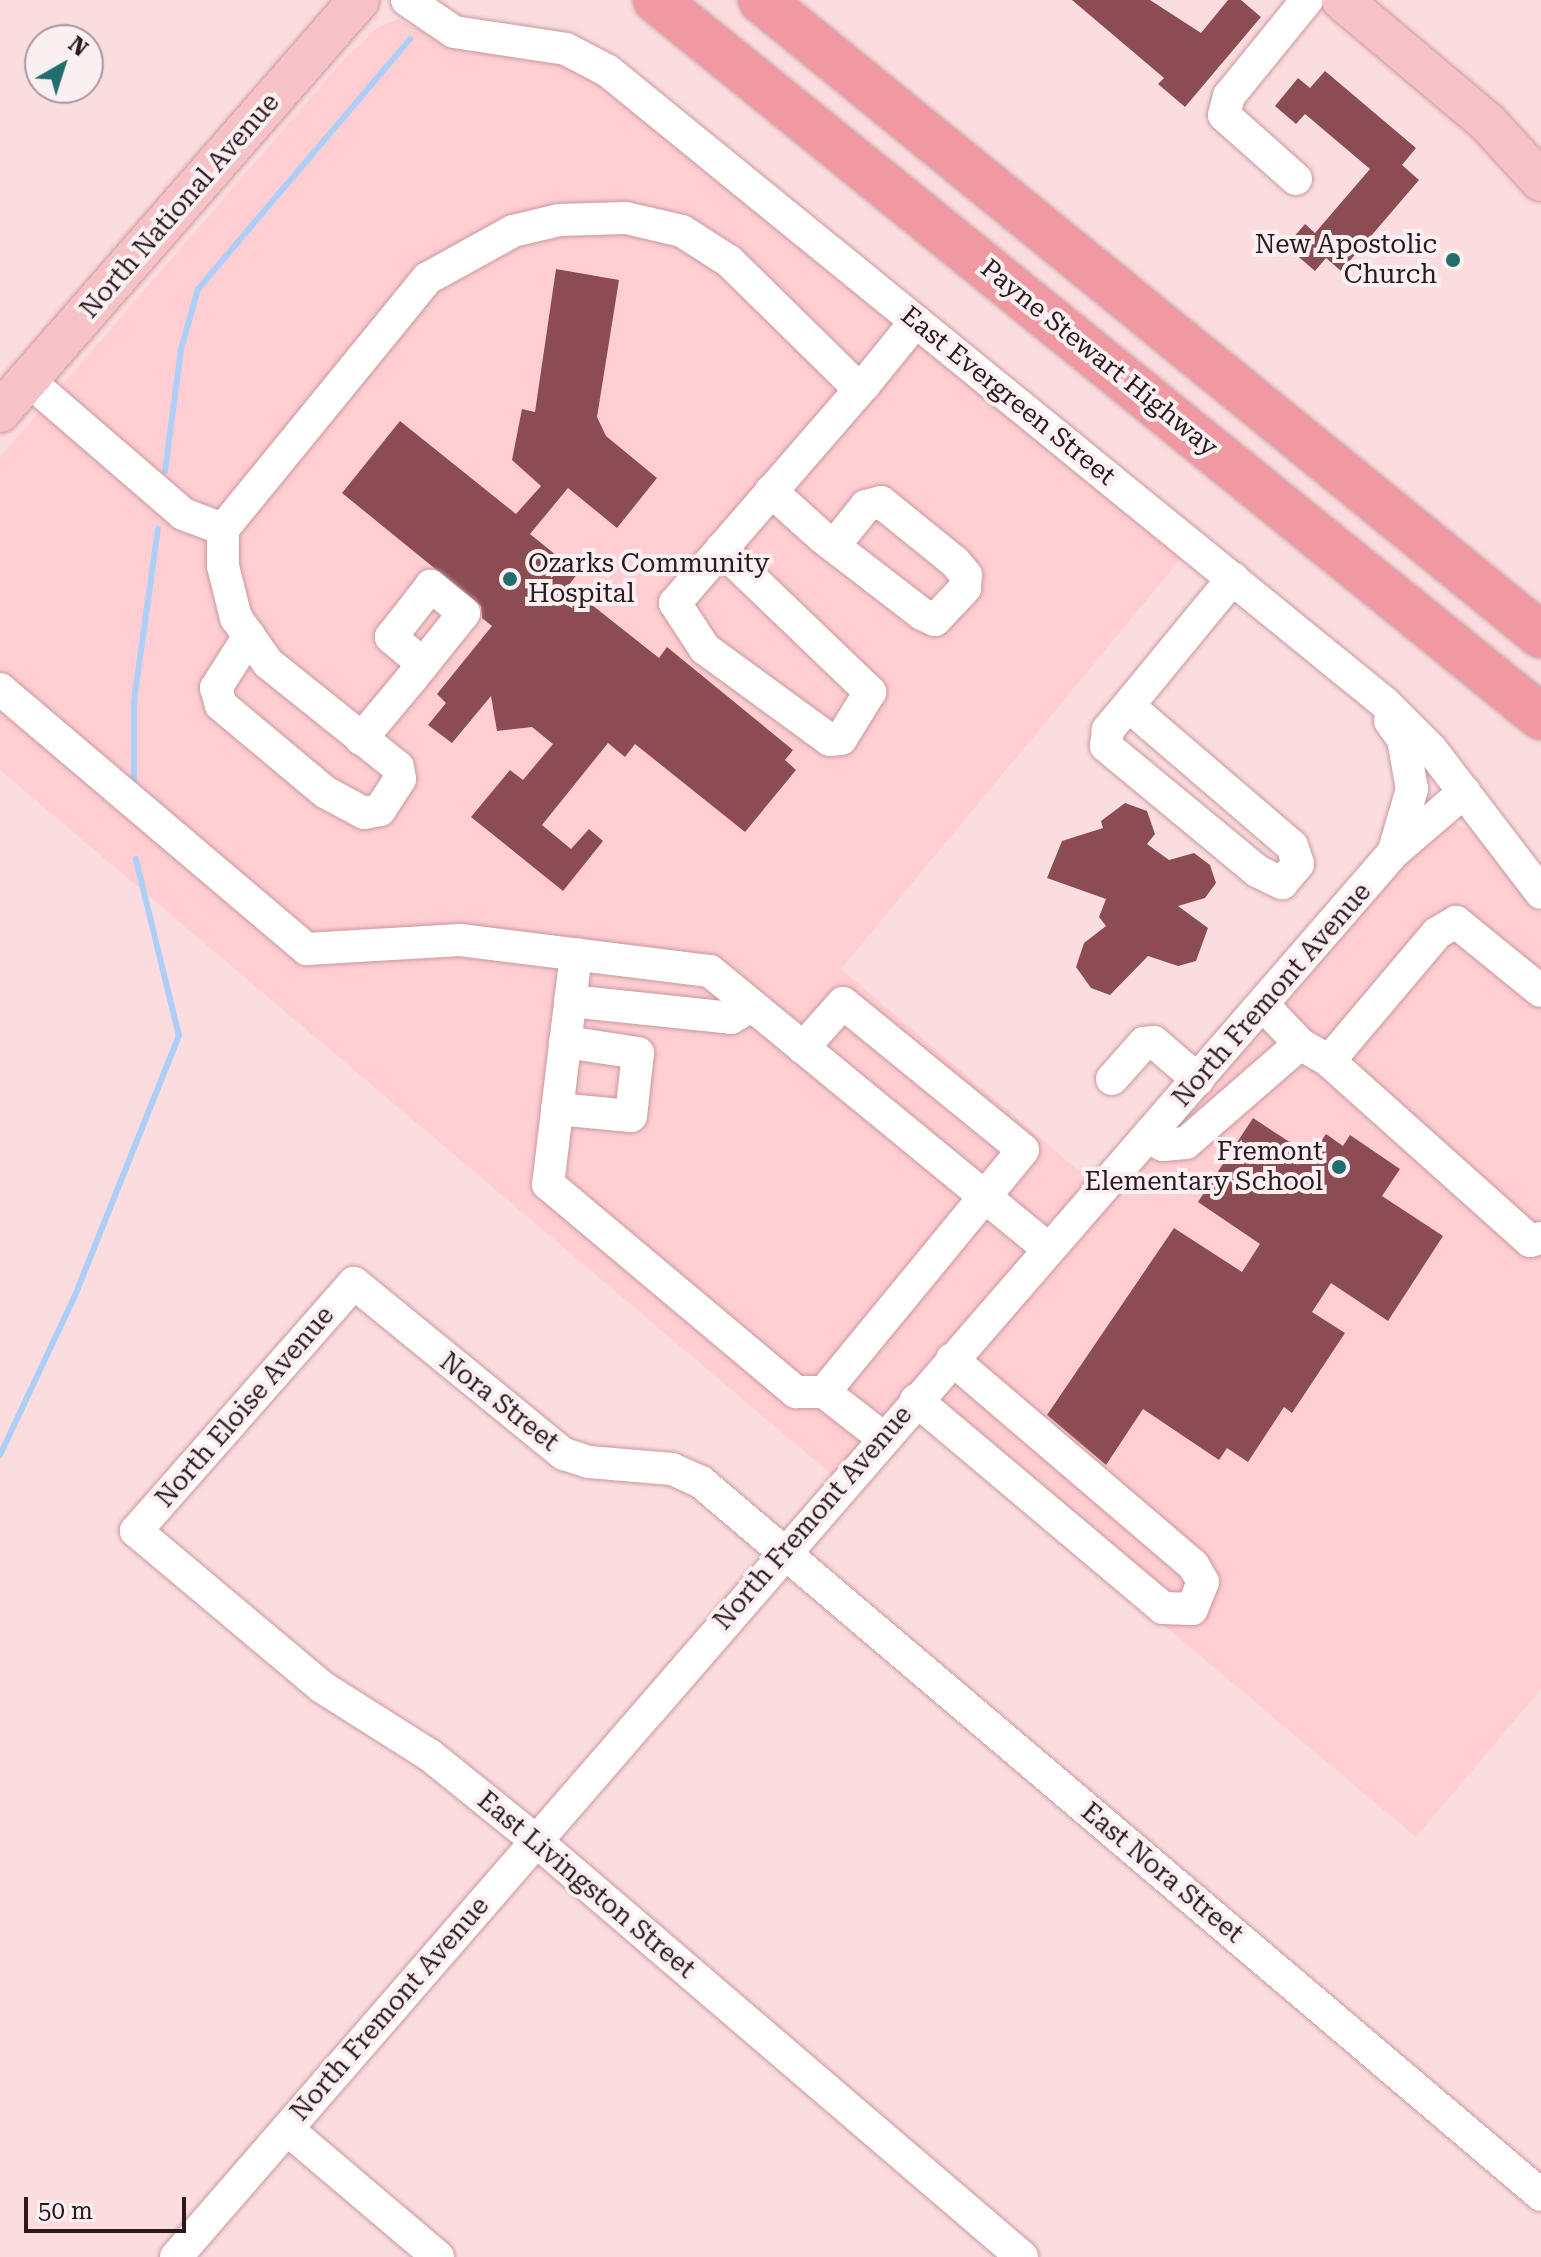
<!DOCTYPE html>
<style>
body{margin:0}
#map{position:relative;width:1541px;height:2257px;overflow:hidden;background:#fcdddf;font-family:"Roboto Serif",serif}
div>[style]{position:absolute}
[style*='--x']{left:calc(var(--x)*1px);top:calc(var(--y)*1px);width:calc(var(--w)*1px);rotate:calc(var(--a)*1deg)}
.built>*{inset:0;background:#feced2}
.stream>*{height:6px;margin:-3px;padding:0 3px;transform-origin:3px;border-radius:3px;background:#accef7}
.building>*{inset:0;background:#8b4c54}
.roads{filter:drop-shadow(0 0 2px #c9999e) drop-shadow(0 0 2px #c9999e)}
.minor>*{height:32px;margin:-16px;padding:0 16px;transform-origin:16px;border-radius:16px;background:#fff}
.major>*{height:40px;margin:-20px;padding:0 20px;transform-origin:20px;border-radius:20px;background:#f6c2c7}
.highway>*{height:44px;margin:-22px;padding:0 22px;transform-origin:22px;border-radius:22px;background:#f099a2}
.dots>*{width:22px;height:22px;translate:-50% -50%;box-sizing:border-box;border:4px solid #fbf0f1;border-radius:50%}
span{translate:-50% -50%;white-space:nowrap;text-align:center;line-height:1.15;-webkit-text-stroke:8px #fbf0f1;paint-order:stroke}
.street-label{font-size:26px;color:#2b191b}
.poi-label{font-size:26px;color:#2b191b}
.right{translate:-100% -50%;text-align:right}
.left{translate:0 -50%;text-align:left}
.north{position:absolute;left:24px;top:24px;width:80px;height:80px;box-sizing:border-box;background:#fbf0f1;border:2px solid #a89a9b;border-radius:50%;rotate:39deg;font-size:22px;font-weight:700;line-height:32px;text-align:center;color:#2b191b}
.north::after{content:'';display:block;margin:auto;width:28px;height:36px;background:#226e6c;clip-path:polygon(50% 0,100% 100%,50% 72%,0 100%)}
.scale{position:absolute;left:24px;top:2197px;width:162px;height:36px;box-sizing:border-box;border:4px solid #2b191b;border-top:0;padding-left:10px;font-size:24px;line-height:28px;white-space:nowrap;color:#2b191b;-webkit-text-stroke:6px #fbf0f1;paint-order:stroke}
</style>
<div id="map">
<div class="built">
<div style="clip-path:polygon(398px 19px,466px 51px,547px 58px,593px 78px,1183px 556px,841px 969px,1093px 1183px,837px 1479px,0 770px,0 457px,340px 64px,377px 28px)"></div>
<div style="clip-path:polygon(1448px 821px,1471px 830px,1541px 915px,1541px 1689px,1416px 1837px,917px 1418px,1382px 886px)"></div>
</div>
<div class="stream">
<div style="--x:165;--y:471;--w:123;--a:-82.5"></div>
<div style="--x:181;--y:349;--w:62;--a:-74.2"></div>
<div style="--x:198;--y:289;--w:328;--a:-49.7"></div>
<div style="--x:134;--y:786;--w:85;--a:-90"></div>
<div style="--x:134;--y:701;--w:174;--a:-82.1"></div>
<div style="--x:0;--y:1455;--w:174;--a:-64.8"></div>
<div style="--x:74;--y:1298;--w:282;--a:-68.2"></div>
<div style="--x:179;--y:1036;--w:182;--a:-103.7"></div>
</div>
<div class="building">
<div style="clip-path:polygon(1072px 0,1150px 0,1201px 33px,1228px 0,1241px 0,1261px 17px,1185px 107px,1158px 84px,1164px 78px)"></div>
<div style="clip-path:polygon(1325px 71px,1416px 148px,1402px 165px,1419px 180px,1341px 271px,1326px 258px,1315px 271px,1286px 246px,1305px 224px,1315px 233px,1370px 169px,1305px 114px,1296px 124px,1275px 106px,1298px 78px,1310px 88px)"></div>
<div style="clip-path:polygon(556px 269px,619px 280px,597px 417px,606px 436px,657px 478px,617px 528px,568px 488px,530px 534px,578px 573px,568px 586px,659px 658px,667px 647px,793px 750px,785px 760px,796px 770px,745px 832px,635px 744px,625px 757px,608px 743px,542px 825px,571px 849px,589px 829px,603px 841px,563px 891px,471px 817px,510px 770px,523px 780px,553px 744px,532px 727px,497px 731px,491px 696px,452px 743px,428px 725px,446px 703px,437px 694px,492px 626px,482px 618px,481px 606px,342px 493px,400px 421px,516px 514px,541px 486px,512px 460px,522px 409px,535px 412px)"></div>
<div style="clip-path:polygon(1125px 803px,1147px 811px,1155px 834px,1147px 844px,1169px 860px,1194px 853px,1210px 865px,1216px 883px,1205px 898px,1178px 906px,1208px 928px,1196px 961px,1178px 966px,1148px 956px,1110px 995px,1091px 988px,1076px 967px,1084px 943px,1106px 926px,1099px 917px,1106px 899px,1047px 878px,1062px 841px,1103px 828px,1101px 821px)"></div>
<div style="clip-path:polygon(1253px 1118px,1311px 1156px,1326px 1134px,1343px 1146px,1350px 1135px,1400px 1169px,1382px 1196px,1443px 1236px,1388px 1321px,1331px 1283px,1312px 1312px,1345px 1333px,1292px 1413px,1284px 1407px,1248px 1462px,1227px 1448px,1219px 1460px,1143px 1409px,1106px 1465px,1047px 1415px,1174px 1228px,1242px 1272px,1260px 1244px,1198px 1202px)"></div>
</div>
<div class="roads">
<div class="minor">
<div style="--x:407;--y:0;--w:57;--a:34.2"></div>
<div style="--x:454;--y:32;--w:113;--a:8.6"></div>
<div style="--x:566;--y:49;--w:47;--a:27.6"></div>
<div style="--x:608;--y:71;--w:1003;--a:39.13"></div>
<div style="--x:1386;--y:704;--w:64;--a:45"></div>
<div style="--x:1431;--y:749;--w:181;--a:52.6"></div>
<div style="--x:1296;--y:179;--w:96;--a:-138.4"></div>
<div style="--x:1224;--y:115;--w:20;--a:-75"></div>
<div style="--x:1229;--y:96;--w:124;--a:-50.9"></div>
<div style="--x:28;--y:380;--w:205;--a:40.8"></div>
<div style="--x:183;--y:514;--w:43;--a:20.6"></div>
<div style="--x:223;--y:529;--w:324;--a:-50.8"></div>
<div style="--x:428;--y:278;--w:97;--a:-28.9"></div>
<div style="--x:513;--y:231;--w:47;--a:-13.4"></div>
<div style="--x:559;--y:220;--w:67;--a:-1.7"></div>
<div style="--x:626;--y:218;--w:57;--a:13.1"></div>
<div style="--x:682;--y:231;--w:56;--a:32.6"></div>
<div style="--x:729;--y:261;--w:171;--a:44.5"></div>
<div style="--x:851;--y:381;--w:14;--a:17"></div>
<div style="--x:864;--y:385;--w:82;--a:-50.9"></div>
<div style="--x:771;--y:491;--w:69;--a:42"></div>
<div style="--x:822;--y:537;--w:126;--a:37.6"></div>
<div style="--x:922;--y:614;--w:14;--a:25"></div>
<div style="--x:935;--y:620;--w:44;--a:-46.8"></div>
<div style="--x:965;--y:588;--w:13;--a:-86"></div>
<div style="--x:966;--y:575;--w:17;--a:-130"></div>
<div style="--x:955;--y:562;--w:95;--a:-141"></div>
<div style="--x:881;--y:502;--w:16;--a:165"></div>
<div style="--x:866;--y:506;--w:51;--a:128.7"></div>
<div style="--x:223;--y:529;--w:37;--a:90"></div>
<div style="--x:223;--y:566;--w:54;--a:76"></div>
<div style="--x:236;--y:618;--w:22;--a:54"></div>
<div style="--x:249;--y:636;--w:33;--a:55"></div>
<div style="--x:268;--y:663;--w:166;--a:38.7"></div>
<div style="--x:398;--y:767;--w:12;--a:81"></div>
<div style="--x:400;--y:779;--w:37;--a:123"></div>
<div style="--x:380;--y:810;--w:16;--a:169"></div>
<div style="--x:364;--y:813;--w:44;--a:-151.7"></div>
<div style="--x:325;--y:792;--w:136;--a:-140.1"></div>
<div style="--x:221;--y:705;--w:18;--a:-106"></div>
<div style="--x:216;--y:688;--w:62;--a:-57.6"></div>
<div style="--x:721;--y:549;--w:207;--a:43.8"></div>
<div style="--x:870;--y:692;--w:55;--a:121.7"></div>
<div style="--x:841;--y:739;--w:11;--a:175"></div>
<div style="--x:830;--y:740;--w:155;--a:-143.9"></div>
<div style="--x:705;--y:649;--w:55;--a:-123.1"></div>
<div style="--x:675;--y:603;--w:289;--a:-49.1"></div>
<div style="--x:0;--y:689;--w:402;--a:40.3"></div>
<div style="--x:307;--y:949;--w:153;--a:-3.4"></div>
<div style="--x:460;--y:940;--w:252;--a:7.1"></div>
<div style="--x:710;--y:971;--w:438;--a:39.4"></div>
<div style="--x:1132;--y:701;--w:38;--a:130"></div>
<div style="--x:1108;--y:730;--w:16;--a:97"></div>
<div style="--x:1106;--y:746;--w:196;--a:39.6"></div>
<div style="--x:1257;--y:871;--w:28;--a:26"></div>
<div style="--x:1282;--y:883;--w:25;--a:-50"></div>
<div style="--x:1298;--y:864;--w:19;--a:-108"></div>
<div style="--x:1292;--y:846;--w:211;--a:-139.4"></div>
<div style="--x:1132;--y:709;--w:8;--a:-90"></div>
<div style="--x:1132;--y:701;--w:159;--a:-50.6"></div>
<div style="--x:1390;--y:721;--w:22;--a:54"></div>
<div style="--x:1403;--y:739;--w:51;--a:79.8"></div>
<div style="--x:1412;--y:789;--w:60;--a:106.3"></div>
<div style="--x:361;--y:739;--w:80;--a:-50.1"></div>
<div style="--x:412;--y:678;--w:83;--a:-51.3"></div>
<div style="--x:464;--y:613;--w:43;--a:-140.7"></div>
<div style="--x:431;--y:586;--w:65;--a:128.1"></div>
<div style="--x:391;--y:637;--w:42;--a:40.2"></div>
<div style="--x:576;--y:954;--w:232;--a:96.9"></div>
<div style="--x:548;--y:1184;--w:324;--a:40"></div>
<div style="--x:796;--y:1392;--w:28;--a:0"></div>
<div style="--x:824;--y:1392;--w:75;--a:37.9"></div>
<div style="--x:570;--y:1001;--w:162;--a:6"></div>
<div style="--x:731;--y:1018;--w:24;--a:-30"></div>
<div style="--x:1264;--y:1006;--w:52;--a:46.5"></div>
<div style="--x:1300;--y:1044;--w:34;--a:30"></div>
<div style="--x:1329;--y:1061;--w:167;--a:-49.8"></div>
<div style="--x:1437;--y:933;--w:22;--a:-30"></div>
<div style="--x:1456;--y:922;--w:109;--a:39.1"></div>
<div style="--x:803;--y:1048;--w:60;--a:-48.4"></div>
<div style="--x:843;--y:1003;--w:232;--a:39.2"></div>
<div style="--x:1023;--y:1150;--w:313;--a:129.4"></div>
<div style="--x:1329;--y:1061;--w:270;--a:41.8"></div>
<div style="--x:1530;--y:1241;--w:11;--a:-15"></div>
<div style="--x:1112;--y:1079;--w:48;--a:-48.4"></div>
<div style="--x:1144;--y:1043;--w:10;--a:-6"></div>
<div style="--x:1154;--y:1042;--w:58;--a:40.8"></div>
<div style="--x:557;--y:1109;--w:74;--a:5.4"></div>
<div style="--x:631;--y:1116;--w:63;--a:-83.7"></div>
<div style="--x:638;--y:1053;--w:74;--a:-171.4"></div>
<div style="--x:1148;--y:1137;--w:17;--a:28"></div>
<div style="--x:1163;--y:1145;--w:23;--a:-5"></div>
<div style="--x:1186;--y:1143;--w:151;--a:-41"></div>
<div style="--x:916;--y:1400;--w:323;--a:40.1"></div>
<div style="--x:1163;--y:1608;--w:29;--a:2"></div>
<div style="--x:1192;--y:1609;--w:29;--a:-68"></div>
<div style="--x:1203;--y:1582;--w:20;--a:-120"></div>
<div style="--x:1193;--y:1565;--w:317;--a:-139.5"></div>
<div style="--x:287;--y:2129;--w:198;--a:40.3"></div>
<div style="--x:176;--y:2257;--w:1858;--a:-49.08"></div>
<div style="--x:1393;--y:853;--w:94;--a:-40.7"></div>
<div style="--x:1022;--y:2257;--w:641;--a:-139.43"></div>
<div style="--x:535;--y:1840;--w:134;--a:-141.1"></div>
<div style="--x:431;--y:1756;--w:129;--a:-147.7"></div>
<div style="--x:322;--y:1687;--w:243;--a:-140"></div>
<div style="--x:136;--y:1531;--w:330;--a:-48.7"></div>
<div style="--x:354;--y:1283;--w:271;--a:39.2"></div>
<div style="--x:564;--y:1454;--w:26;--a:18"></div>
<div style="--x:589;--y:1462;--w:83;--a:4.8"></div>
<div style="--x:672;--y:1469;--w:32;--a:24"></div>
<div style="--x:701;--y:1482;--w:1102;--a:40.32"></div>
</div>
<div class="major">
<div style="--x:1342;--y:0;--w:189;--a:40.1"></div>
<div style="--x:1487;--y:122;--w:80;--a:47.5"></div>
<div style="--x:0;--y:412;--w:546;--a:-48.93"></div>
</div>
<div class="highway">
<div style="--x:656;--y:0;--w:1139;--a:39.01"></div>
<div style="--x:761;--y:0;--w:1006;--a:39.15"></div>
</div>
</div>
<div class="dots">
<div style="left:1453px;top:260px;background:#226e6c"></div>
<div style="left:510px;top:579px;background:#226e6c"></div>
<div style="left:1339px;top:1167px;background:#226e6c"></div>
</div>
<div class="street-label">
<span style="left:180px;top:206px;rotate:-49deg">North National Avenue</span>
<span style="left:1099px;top:358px;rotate:39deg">Payne Stewart Highway</span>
<span style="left:1008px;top:396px;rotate:39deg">East Evergreen Street</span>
<span style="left:1272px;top:995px;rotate:-49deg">North Fremont Avenue</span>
<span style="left:499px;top:1402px;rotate:38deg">Nora Street</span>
<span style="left:245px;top:1407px;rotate:-49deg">North Eloise Avenue</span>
<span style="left:813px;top:1518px;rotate:-49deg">North Fremont Avenue</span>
<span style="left:1162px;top:1873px;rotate:40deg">East Nora Street</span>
<span style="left:586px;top:1885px;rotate:40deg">East Livingston Street</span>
<span style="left:390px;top:2009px;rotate:-49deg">North Fremont Avenue</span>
</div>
<div class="poi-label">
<span class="right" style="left:1437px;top:260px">New Apostolic<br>Church</span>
<span class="left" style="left:528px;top:579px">Ozarks Community<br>Hospital</span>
<span class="right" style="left:1323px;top:1167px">Fremont<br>Elementary School</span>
</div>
<div class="north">N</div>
<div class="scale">50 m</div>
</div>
